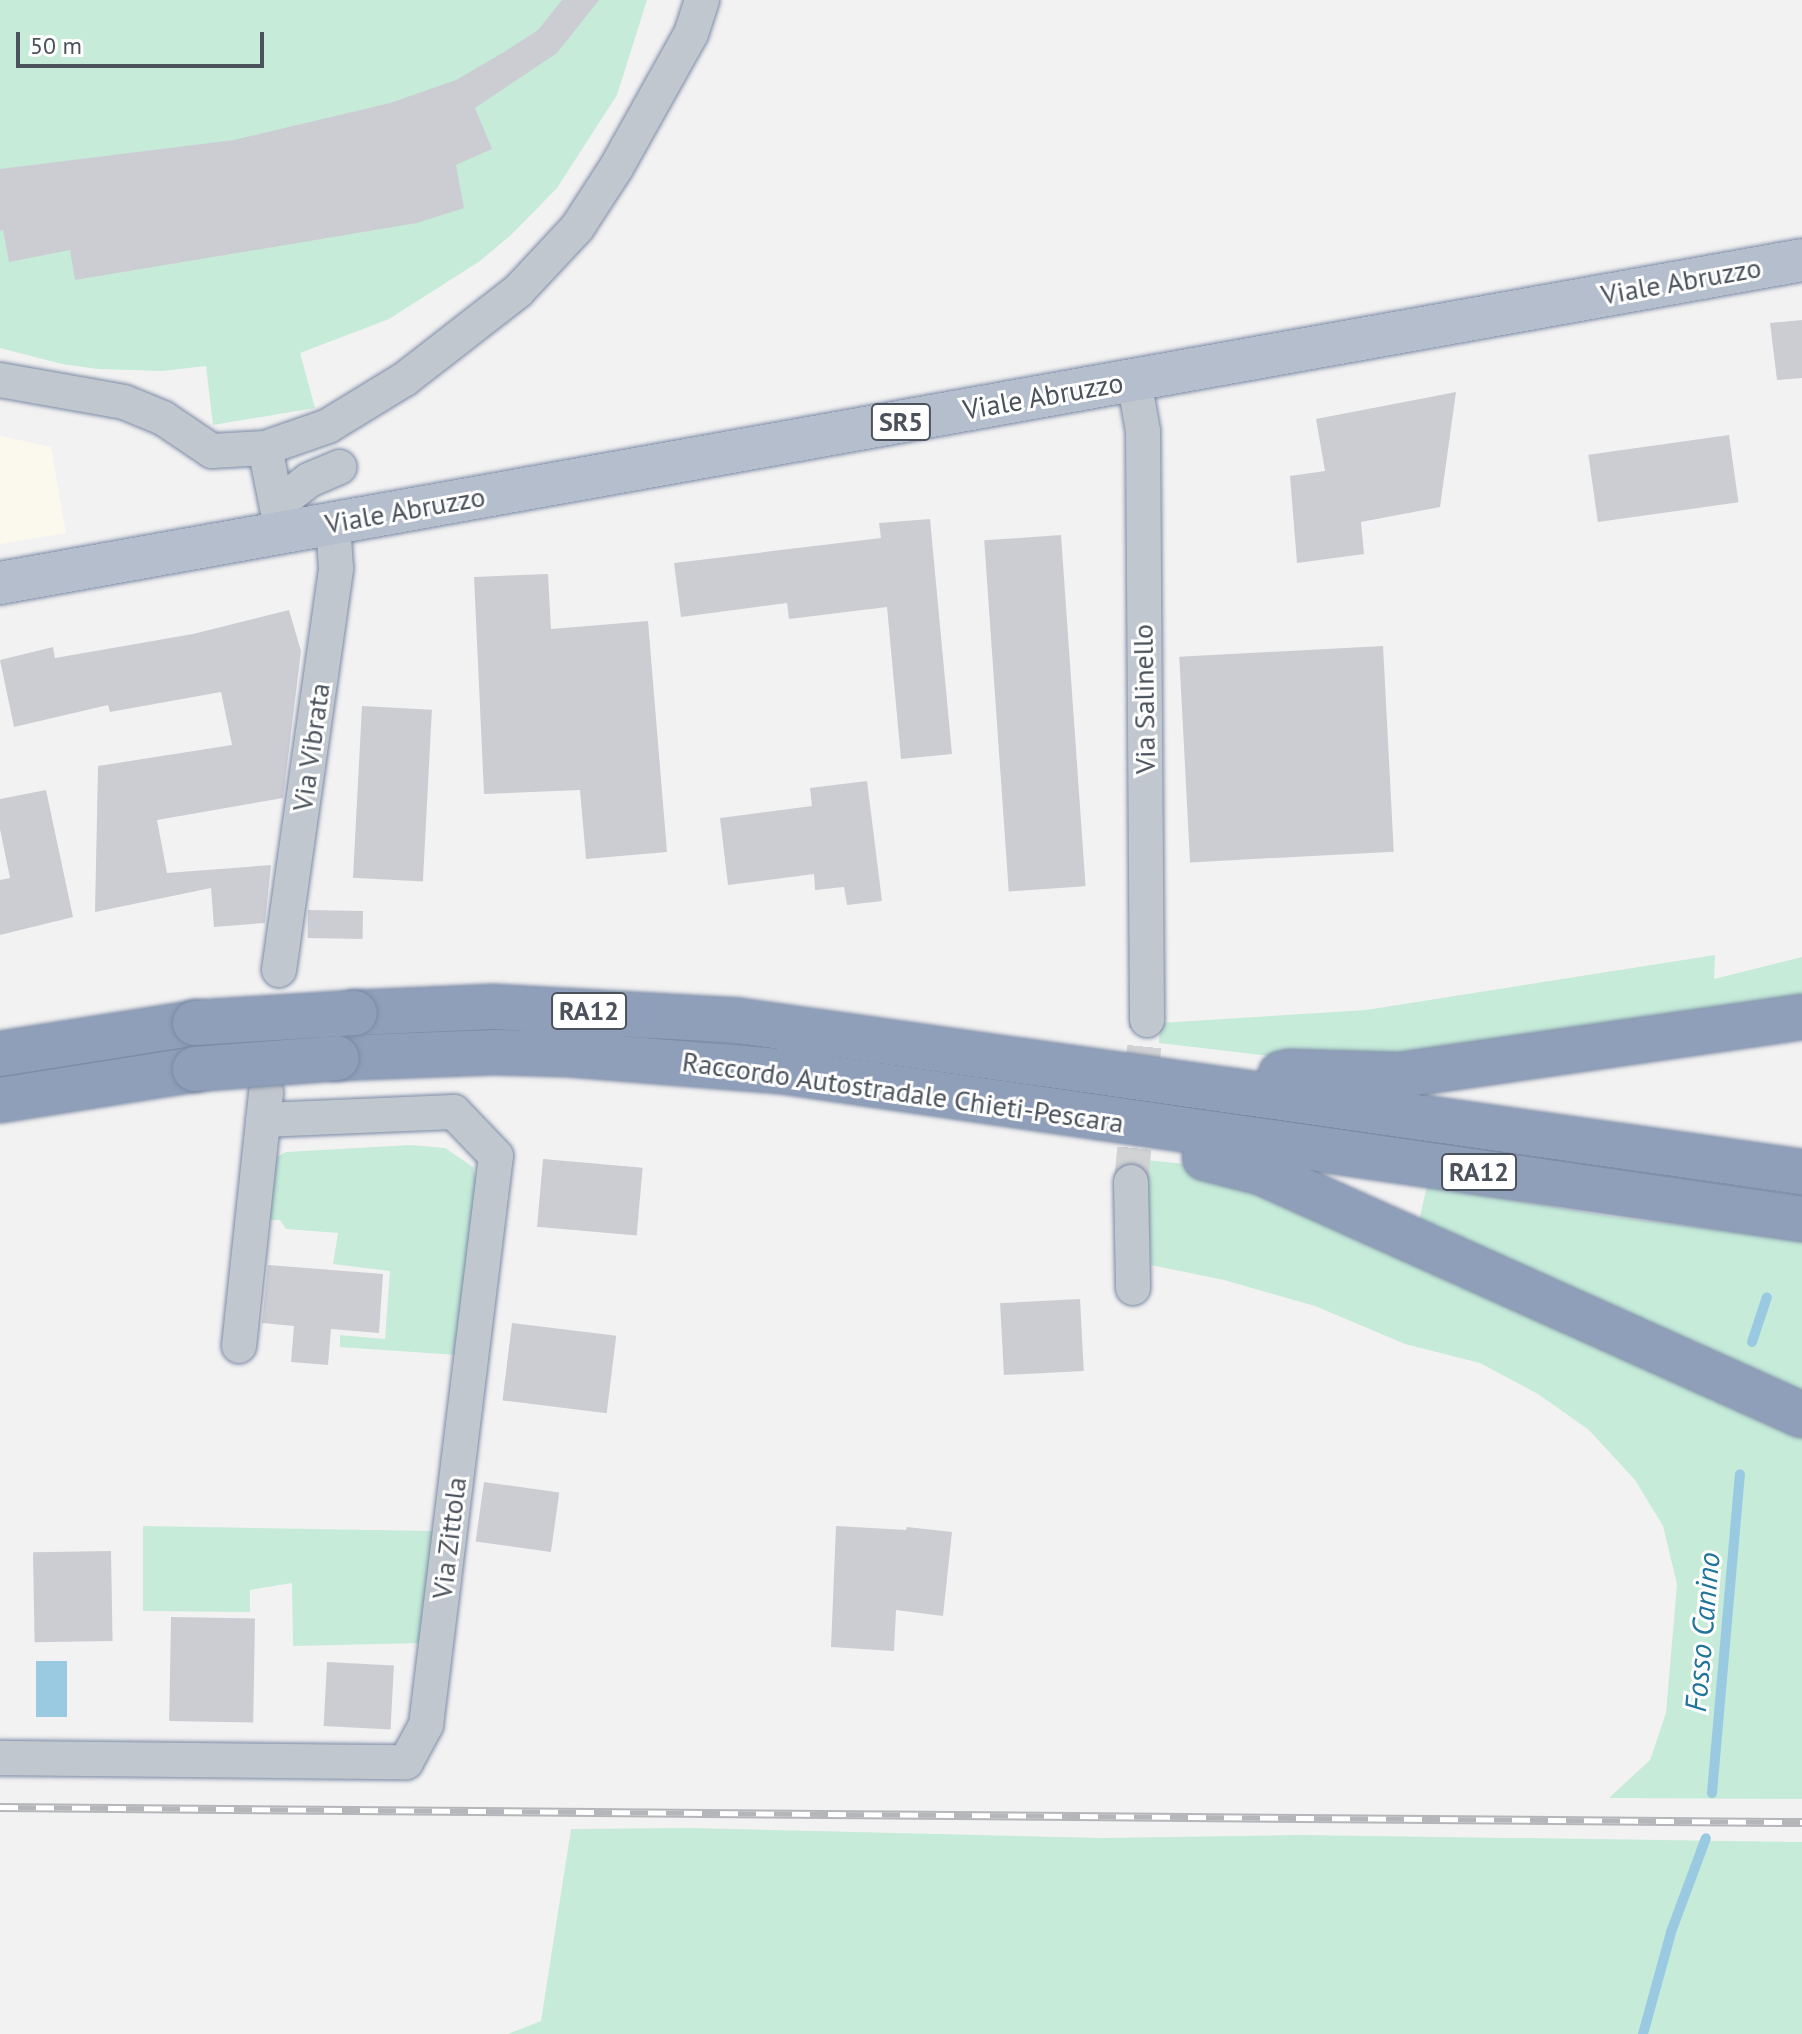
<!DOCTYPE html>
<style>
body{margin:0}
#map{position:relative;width:1802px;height:2034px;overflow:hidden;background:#f3f2f2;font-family:"PT Sans",sans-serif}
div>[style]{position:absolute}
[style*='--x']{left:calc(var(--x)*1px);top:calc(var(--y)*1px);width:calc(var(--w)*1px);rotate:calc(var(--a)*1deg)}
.commercial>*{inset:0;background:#fbf8ee}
.green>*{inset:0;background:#c6ebd9}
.water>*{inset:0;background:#99cae2;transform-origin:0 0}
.stream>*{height:10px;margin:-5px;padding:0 5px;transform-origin:5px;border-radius:5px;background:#99cae2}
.building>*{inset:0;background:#cccdd3;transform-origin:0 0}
.minor-tunnel>*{height:34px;margin-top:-17px;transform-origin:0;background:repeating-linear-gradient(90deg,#d1d2d4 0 34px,transparent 0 51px)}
.roads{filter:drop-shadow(0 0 2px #7b8aa5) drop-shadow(0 0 2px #7b8aa5)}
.minor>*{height:34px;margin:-17px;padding:0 17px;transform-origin:17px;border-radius:17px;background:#c1c7ce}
.major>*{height:42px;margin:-21px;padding:0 21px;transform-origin:21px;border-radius:21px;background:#b5becc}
.highway>*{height:44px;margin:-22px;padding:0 22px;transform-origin:22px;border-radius:22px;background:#909fb9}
.rail>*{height:9px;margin-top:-4.5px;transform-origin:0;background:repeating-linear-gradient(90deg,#fff 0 18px,#b4b6ba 0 36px);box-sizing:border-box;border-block:2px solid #b4b6ba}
.bridges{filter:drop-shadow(0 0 2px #7b8aa5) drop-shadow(0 0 2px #7b8aa5)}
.highway-bridge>*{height:44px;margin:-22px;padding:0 22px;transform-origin:22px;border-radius:22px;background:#909fb9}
span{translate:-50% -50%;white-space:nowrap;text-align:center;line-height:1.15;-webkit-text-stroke:6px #fff;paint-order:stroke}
.shield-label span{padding:2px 6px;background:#fff;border:2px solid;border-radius:6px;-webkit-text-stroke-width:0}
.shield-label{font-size:26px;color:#4b525c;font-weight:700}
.street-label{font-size:28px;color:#4b525c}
.water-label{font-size:30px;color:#1f739c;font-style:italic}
.scale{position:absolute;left:16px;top:32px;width:248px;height:36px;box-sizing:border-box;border:4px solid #4b525c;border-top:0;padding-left:10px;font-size:24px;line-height:28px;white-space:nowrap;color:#4b525c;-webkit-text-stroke:6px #fff;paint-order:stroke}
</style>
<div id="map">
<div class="commercial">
<div style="clip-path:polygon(0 436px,51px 447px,66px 533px,0 544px)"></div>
</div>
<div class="green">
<div style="clip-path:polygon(0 0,647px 0,617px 95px,557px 188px,512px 234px,480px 261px,389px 319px,300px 353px,315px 408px,213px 425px,206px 366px,162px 371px,98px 369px,62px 364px,0 348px)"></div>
<div style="clip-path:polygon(1715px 955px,1714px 979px,1802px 957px,1802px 997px,1407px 1059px,1320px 1062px,1159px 1043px,1160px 1023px,1366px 1010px)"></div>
<div style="clip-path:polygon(411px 1145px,445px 1148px,473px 1167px,478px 1186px,457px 1355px,340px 1347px,340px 1335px,385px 1339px,390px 1271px,333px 1264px,338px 1233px,286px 1229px,280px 1220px,264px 1220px,273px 1159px,286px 1152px)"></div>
<div style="clip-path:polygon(1146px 1160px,1195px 1165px,1802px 1433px,1802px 1799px,1609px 1798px,1650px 1760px,1666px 1713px,1677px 1584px,1663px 1526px,1635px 1480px,1589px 1430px,1538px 1394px,1480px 1363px,1405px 1344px,1315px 1306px,1224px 1280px,1151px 1265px)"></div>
<div style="clip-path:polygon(1427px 1186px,1615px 1217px,1802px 1240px,1802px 1395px,1419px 1221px)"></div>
<div style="clip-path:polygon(143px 1526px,433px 1531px,424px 1643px,293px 1646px,292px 1583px,250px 1590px,250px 1612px,143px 1611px)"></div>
<div style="clip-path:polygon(691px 1828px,1102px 1838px,1301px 1835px,1802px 1842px,1802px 2034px,508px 2034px,541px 2021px,571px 1829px)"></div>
</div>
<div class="water">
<div style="left:36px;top:1661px;width:31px;height:56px"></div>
</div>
<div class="stream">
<div style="--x:1752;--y:1342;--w:47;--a:-71.6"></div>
<div style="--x:1712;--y:1793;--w:320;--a:-85"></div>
<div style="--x:1643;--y:2034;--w:106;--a:-74.6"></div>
<div style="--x:1671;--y:1932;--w:100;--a:-69.6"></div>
</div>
<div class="building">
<div style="clip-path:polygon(562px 0,599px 0,557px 53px,475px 108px,492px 149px,456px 165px,464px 208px,417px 223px,75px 280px,70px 250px,9px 262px,3px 230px,0 231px,0 169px,234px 140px,390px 103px,456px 80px,504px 52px,538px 30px)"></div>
<div style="clip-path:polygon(1802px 320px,1802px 378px,1777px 380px,1770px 323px)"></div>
<div style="clip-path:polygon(1456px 392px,1440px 507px,1361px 522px,1364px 554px,1297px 563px,1290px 476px,1325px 471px,1316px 419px)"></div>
<div style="left:1729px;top:435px;width:68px;height:142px;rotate:82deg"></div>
<div style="clip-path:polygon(930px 519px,952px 754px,901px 759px,887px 607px,789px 619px,787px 603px,681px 617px,674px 563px,881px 538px,879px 523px)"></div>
<div style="left:1061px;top:535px;width:352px;height:77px;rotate:86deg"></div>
<div style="clip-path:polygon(548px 574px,551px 629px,648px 621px,667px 852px,586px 859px,580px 790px,484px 794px,474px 577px)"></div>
<div style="clip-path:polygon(289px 610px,301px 651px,283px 798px,157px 820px,167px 873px,271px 865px,265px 923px,214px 927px,211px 888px,95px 912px,98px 766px,232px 745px,221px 692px,110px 712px,108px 705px,14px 727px,0 660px,53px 647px,55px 658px,193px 634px)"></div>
<div style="left:1383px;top:646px;width:206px;height:204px;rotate:87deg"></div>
<div style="left:362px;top:706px;width:70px;height:172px;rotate:3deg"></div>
<div style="clip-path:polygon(867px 781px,882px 901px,847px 905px,844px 887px,815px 890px,814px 874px,728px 885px,720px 818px,812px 806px,810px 788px)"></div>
<div style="clip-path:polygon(46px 790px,73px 917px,0 935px,0 880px,10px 878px,0 829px,0 799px)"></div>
<div style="left:308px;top:910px;width:55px;height:28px;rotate:1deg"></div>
<div style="left:543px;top:1159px;width:100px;height:68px;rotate:5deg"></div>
<div style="clip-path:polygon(268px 1265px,383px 1274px,379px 1333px,331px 1329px,328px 1365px,291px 1362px,294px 1326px,262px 1323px)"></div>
<div style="left:1080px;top:1299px;width:72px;height:80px;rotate:87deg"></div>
<div style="left:512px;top:1323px;width:105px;height:78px;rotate:7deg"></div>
<div style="left:484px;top:1482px;width:76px;height:60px;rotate:8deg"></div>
<div style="clip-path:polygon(836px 1526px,906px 1530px,907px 1527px,952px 1532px,943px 1616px,896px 1610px,894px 1651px,831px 1647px)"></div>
<div style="left:111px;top:1551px;width:90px;height:78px;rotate:89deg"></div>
<div style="left:171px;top:1617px;width:84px;height:104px;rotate:1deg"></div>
<div style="left:327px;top:1662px;width:67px;height:64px;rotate:3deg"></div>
</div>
<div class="minor-tunnel">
<div style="--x:1131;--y:1182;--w:163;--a:-84.4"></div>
</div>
<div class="roads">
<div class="minor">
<div style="--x:0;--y:380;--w:126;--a:10.1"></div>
<div style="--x:124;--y:402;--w:42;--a:22.3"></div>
<div style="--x:163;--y:418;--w:59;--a:34"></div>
<div style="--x:212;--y:451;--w:53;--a:-3.2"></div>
<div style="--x:265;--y:448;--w:67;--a:-19.2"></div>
<div style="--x:328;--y:426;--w:90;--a:-31.4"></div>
<div style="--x:405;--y:379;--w:143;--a:-37.9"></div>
<div style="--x:518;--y:291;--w:86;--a:-46.9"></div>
<div style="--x:577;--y:228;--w:72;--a:-57"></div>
<div style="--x:616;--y:168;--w:154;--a:-60.8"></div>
<div style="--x:691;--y:34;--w:36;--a:-72"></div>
<div style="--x:1134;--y:380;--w:52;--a:80"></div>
<div style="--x:1143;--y:431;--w:589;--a:89.61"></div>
<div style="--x:265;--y:448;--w:86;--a:78.6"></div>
<div style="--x:277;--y:505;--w:41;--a:-38"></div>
<div style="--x:309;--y:480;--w:33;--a:-23"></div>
<div style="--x:279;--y:970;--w:406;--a:-81.9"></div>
<div style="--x:336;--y:568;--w:45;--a:-93.8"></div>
<div style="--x:1131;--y:1182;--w:106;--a:88.9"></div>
<div style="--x:239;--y:1346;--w:255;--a:-83.9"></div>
<div style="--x:0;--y:1758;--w:406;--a:0.6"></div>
<div style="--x:406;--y:1762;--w:42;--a:-61.6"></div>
<div style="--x:426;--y:1725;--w:573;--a:-82.99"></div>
<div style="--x:496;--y:1156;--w:61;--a:-133.7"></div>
<div style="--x:454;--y:1112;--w:191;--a:177.6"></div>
</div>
<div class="major">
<div style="--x:0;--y:583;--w:1831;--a:-10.16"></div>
</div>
<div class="highway">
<div style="--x:355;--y:1013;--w:138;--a:-2.5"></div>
<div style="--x:493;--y:1007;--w:247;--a:3.2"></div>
<div style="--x:740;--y:1021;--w:1073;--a:8.09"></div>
<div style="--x:0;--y:1054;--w:197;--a:-9"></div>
<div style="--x:337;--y:1058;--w:157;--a:-2.2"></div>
<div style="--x:494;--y:1052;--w:74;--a:1.5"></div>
<div style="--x:568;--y:1054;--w:214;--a:4.6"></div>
<div style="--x:781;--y:1071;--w:1032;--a:8.25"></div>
<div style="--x:1281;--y:1074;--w:9;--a:-13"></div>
<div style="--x:1290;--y:1072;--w:110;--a:1.6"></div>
<div style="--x:1400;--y:1075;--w:406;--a:-8.2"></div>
<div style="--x:0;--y:1100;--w:197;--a:-9"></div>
<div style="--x:1205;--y:1158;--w:58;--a:14"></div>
<div style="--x:1261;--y:1172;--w:593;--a:24.19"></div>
</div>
</div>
<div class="rail">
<div style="--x:0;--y:1807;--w:1802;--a:0.48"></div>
</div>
<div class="bridges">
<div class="highway-bridge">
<div style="--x:195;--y:1023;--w:160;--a:-3.6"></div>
<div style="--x:195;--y:1069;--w:142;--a:-4.4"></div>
</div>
</div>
<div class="shield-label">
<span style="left:901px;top:422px">SR5</span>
<span style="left:589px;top:1011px">RA12</span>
<span style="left:1479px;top:1172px">RA12</span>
</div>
<div class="street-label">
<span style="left:1681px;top:281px;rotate:-10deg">Viale Abruzzo</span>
<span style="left:1043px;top:396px;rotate:-10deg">Viale Abruzzo</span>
<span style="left:405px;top:510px;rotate:-10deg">Viale Abruzzo</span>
<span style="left:1144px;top:699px;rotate:-91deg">Via Salinello</span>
<span style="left:311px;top:747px;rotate:-82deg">Via Vibrata</span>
<span style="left:903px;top:1092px;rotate:8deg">Raccordo Autostradale Chieti-Pescara</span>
<span style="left:449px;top:1538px;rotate:-83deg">Via Zittola</span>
</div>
<div class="water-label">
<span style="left:1702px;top:1632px;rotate:-85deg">Fosso Canino</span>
</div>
<div class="scale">50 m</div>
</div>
